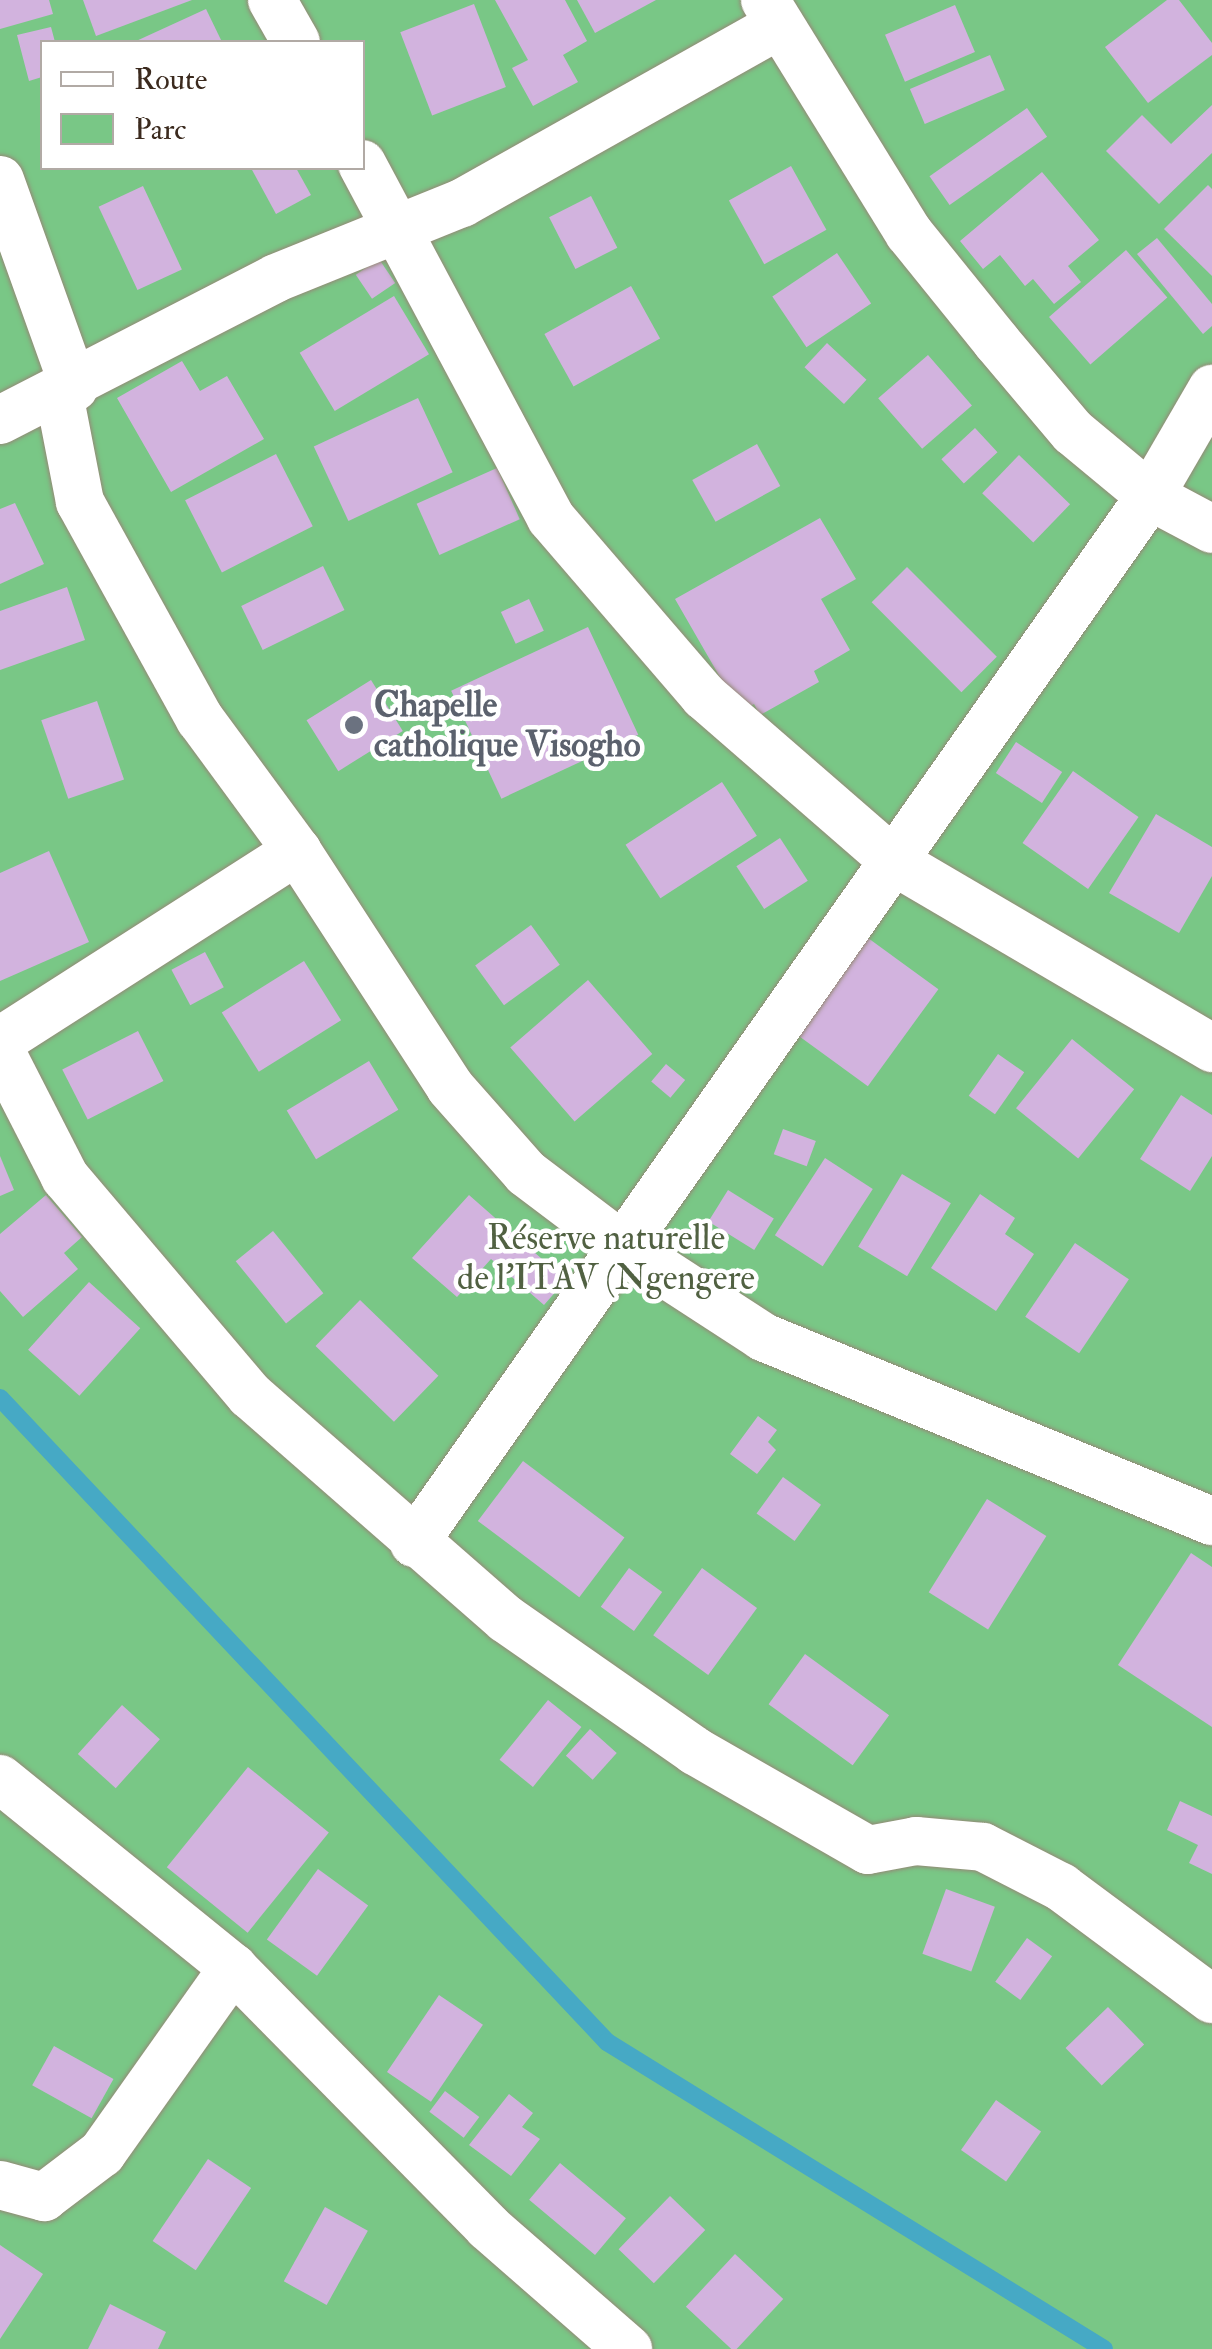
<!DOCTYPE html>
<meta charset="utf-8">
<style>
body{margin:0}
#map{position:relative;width:1212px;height:2349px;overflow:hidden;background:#ede8cd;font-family:"IM FELL Double Pica",serif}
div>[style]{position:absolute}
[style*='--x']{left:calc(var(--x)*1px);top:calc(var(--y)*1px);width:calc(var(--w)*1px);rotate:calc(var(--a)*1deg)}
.green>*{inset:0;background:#79c786}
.stream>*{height:18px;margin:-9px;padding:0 9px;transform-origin:9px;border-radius:9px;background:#46a9c5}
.building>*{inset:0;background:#d2b3de;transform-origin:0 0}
.roads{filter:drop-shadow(0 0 2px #948976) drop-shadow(0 0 2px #948976)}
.minor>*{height:48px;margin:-24px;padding:0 24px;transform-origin:24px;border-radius:24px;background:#fff}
.dots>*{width:28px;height:28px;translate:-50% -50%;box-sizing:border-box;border:5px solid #fff;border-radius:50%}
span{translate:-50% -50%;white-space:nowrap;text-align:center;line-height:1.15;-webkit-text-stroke:9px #fff;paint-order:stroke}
.worship-label{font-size:35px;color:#5b616d;font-weight:700}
.left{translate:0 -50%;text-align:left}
.park-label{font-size:35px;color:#516142}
.legend{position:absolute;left:40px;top:40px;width:325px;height:130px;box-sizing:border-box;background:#fff;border:2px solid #b1aaa5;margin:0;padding:12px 18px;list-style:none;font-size:30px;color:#3b2a1e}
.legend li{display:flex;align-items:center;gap:20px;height:50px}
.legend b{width:50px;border:2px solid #b1aaa5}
</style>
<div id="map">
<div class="green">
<div style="clip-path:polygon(evenodd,0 0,1212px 0,1212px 2349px,0 2349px,0 0,42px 42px,362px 42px,362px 168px,42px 168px,42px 42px)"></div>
</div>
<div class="stream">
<div style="--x:0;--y:1398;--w:885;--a:46.69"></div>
<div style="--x:607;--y:2042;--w:584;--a:31.7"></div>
</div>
<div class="building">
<div style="clip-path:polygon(0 0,49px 0,53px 14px,0 29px)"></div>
<div style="clip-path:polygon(83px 0,192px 0,96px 36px)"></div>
<div style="clip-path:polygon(495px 0,565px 0,587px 41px,563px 55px,578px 82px,533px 106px,512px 68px,528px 60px)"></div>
<div style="clip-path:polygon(577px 0,656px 0,595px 33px)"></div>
<div style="clip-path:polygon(1167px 0,1179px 0,1212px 43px,1212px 55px,1148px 103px,1105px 47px)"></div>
<div style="left:474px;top:4px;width:89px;height:79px;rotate:69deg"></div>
<div style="left:955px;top:5px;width:51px;height:76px;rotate:67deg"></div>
<div style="clip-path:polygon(206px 9px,222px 42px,134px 42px)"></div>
<div style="clip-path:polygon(51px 27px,55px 42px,42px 42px,42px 77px,29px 81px,17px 35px)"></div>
<div style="left:990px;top:55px;width:38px;height:87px;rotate:67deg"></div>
<div style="clip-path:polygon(1212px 105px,1212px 153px,1159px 204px,1106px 151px,1142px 115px,1171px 144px)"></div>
<div style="left:1027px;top:108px;width:35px;height:119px;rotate:55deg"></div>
<div style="left:791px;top:166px;width:73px;height:71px;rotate:61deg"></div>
<div style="clip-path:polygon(251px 168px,296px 168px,311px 195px,276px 214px)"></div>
<div style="clip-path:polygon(1042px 172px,1099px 240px,1068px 266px,1081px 282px,1054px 304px,1033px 279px,1025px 286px,1000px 255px,983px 269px,960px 241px)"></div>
<div style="clip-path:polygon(1208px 185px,1212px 189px,1212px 276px,1164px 229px)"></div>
<div style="left:143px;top:186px;width:92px;height:49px;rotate:65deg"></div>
<div style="left:591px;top:196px;width:58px;height:47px;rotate:63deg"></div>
<div style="clip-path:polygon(1157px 238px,1212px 304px,1212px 326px,1203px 334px,1137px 254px)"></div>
<div style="left:1126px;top:250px;width:63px;height:102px;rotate:49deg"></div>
<div style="left:837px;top:253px;width:61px;height:78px;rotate:56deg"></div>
<div style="left:379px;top:259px;width:29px;height:28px;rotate:56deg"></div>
<div style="left:631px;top:286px;width:60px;height:99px;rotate:61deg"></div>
<div style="left:394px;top:296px;width:68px;height:110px;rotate:59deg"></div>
<div style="left:827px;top:343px;width:54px;height:33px;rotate:43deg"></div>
<div style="left:928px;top:355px;width:67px;height:66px;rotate:49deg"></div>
<div style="clip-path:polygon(182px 361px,200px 391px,227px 376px,264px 439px,171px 492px,117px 398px)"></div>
<div style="left:418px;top:398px;width:82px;height:115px;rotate:65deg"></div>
<div style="left:975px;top:428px;width:33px;height:46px;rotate:47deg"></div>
<div style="left:757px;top:444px;width:48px;height:74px;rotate:61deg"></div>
<div style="left:276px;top:454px;width:81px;height:102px;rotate:63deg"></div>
<div style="left:1019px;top:455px;width:71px;height:53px;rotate:44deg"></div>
<div style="left:497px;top:468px;width:56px;height:88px;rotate:66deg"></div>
<div style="clip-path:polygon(15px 503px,44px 564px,0 584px,0 509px)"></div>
<div style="clip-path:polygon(820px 518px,856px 579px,821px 599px,850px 650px,814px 671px,819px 682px,760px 715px,754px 704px,740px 712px,675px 599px)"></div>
<div style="left:323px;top:566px;width:49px;height:91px;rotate:64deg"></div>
<div style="left:907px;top:567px;width:127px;height:50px;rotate:45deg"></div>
<div style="clip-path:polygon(67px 587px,85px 640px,0 670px,0 611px)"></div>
<div style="left:529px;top:599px;width:35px;height:31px;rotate:65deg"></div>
<div style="left:588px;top:627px;width:119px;height:151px;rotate:65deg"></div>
<div style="left:371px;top:680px;width:60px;height:76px;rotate:58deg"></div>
<div style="left:97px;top:701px;width:83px;height:59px;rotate:71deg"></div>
<div style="left:1016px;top:742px;width:55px;height:37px;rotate:33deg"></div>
<div style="left:1073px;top:771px;width:80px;height:88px;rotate:35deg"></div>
<div style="left:722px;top:782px;width:64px;height:115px;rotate:57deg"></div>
<div style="clip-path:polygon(1156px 814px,1212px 847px,1212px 876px,1179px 933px,1109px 893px)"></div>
<div style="left:780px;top:838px;width:51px;height:52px;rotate:57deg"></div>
<div style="clip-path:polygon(49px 851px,89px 942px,0 981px,0 873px)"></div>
<div style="left:531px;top:925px;width:49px;height:69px;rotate:54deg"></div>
<div style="left:868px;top:938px;width:87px;height:120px;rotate:36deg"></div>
<div style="left:205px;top:952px;width:40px;height:38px;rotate:62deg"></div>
<div style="left:304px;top:961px;width:70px;height:97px;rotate:58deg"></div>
<div style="left:588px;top:980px;width:98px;height:103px;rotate:49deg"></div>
<div style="left:138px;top:1031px;width:56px;height:85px;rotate:63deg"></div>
<div style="left:1072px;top:1039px;width:80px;height:89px;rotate:39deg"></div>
<div style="left:998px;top:1054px;width:32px;height:51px;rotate:35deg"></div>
<div style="left:369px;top:1061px;width:57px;height:96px;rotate:59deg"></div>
<div style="left:666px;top:1064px;width:25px;height:23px;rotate:40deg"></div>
<div style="clip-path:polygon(1181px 1095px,1212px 1115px,1212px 1156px,1190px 1191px,1140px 1159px)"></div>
<div style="left:783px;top:1129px;width:35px;height:27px;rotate:20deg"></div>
<div style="clip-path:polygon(0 1156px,14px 1190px,0 1196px)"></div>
<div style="left:825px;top:1158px;width:57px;height:92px;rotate:33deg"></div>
<div style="left:902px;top:1174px;width:57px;height:85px;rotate:31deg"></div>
<div style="left:728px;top:1190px;width:54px;height:37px;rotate:32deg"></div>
<div style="clip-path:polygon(980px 1194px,1015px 1218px,1005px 1234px,1034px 1254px,996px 1311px,931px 1268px)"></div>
<div style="clip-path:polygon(46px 1195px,82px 1237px,64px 1253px,78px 1269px,23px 1317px,0 1291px,0 1234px)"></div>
<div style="clip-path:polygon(469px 1195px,566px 1280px,544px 1305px,491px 1259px,457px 1297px,412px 1258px)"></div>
<div style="left:273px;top:1231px;width:80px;height:48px;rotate:51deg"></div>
<div style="left:1075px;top:1243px;width:65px;height:89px;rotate:34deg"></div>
<div style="left:89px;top:1282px;width:69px;height:91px;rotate:42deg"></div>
<div style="left:360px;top:1300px;width:109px;height:64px;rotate:44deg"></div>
<div style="clip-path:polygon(758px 1416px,777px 1430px,768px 1442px,776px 1450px,757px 1474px,730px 1454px)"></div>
<div style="left:523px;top:1461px;width:127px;height:75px;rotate:37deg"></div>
<div style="left:783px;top:1477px;width:47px;height:45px;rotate:36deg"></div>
<div style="left:987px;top:1499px;width:70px;height:110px;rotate:32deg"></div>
<div style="clip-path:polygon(1191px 1553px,1212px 1567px,1212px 1727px,1118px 1665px)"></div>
<div style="left:629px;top:1568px;width:41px;height:48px;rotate:36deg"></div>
<div style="left:702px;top:1568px;width:68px;height:83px;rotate:36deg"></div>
<div style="left:805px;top:1654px;width:104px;height:62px;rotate:36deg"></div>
<div style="left:548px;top:1700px;width:43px;height:77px;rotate:39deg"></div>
<div style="left:122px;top:1705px;width:51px;height:66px;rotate:42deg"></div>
<div style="left:590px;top:1729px;width:36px;height:36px;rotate:42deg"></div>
<div style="left:248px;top:1767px;width:104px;height:129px;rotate:39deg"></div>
<div style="clip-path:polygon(1180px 1801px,1212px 1816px,1212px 1874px,1189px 1863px,1198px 1845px,1167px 1830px)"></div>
<div style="left:318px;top:1869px;width:62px;height:87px;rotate:36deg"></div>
<div style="left:946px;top:1889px;width:52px;height:69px;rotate:20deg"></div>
<div style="left:1027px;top:1938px;width:31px;height:54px;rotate:36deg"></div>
<div style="left:439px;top:1995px;width:53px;height:93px;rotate:34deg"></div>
<div style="left:1108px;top:2007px;width:52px;height:59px;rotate:46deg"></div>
<div style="left:54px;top:2046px;width:68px;height:45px;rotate:29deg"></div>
<div style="left:445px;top:2091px;width:43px;height:26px;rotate:37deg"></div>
<div style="clip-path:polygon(509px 2094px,533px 2113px,522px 2127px,540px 2139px,511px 2176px,469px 2145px)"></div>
<div style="left:996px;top:2100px;width:55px;height:61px;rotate:35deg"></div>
<div style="left:208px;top:2159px;width:52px;height:99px;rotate:34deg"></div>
<div style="left:560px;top:2163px;width:86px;height:48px;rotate:40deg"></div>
<div style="left:670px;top:2196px;width:49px;height:74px;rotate:44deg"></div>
<div style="left:325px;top:2207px;width:49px;height:85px;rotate:29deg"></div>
<div style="clip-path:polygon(0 2245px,43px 2274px,0 2339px)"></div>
<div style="left:735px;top:2254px;width:66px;height:72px;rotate:43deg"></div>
<div style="clip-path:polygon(110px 2304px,166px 2332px,158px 2349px,88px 2349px)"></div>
</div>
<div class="roads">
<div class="minor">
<div style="--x:272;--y:0;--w:48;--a:60.3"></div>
<div style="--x:765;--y:0;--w:274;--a:58.3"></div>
<div style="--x:909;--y:233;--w:139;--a:51.1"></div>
<div style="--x:996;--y:341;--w:119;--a:49.8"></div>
<div style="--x:1073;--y:432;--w:100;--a:39.7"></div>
<div style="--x:1150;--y:496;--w:70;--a:28"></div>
<div style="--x:362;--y:164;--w:401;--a:61.9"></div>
<div style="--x:551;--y:518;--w:235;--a:49.3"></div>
<div style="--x:704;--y:696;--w:253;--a:41"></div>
<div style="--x:895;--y:862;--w:368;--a:30.4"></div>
<div style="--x:0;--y:180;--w:220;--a:70.3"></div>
<div style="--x:59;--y:394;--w:110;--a:79"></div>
<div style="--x:80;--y:502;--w:248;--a:61.1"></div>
<div style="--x:200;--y:719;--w:164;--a:53.7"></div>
<div style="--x:297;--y:851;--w:281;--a:57"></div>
<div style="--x:450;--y:1087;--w:115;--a:48.5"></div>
<div style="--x:526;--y:1173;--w:118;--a:37.1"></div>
<div style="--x:620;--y:1244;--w:171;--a:33"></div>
<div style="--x:763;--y:1337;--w:485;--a:22.3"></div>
<div style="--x:0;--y:420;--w:310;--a:-27.2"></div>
<div style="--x:276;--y:278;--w:201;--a:-22"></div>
<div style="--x:462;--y:203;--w:362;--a:-29.3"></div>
<div style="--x:0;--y:1041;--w:353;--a:-32.6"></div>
<div style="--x:0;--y:1050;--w:143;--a:62.9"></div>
<div style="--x:65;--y:1177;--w:286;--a:49.7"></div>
<div style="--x:250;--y:1395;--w:340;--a:41.2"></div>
<div style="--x:506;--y:1619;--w:231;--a:34.9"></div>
<div style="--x:695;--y:1751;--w:199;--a:29.8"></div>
<div style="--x:868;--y:1850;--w:49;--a:-10.6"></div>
<div style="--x:916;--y:1841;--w:67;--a:5.1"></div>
<div style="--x:983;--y:1847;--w:88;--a:27.1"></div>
<div style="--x:1061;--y:1887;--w:188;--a:36.6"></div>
<div style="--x:414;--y:1543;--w:1280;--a:-54.89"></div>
<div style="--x:1150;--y:496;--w:124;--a:-59.9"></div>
<div style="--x:0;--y:1779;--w:300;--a:39"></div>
<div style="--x:233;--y:1968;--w:363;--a:45.4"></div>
<div style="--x:488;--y:2227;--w:186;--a:41.1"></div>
<div style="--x:0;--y:2185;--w:46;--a:15.3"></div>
<div style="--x:44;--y:2197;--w:73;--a:-37.2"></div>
<div style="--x:102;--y:2153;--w:227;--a:-54.7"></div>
</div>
</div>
<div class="dots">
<div style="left:354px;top:725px;background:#6b7280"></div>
</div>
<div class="worship-label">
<span class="left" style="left:374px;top:725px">Chapelle<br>catholique Visogho</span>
</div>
<div class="park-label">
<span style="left:606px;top:1258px">Réserve naturelle<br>de l'ITAV (Ngengere</span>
</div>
<ul class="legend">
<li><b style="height:12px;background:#fff"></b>Route</li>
<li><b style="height:28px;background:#79c786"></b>Parc</li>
</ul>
</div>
